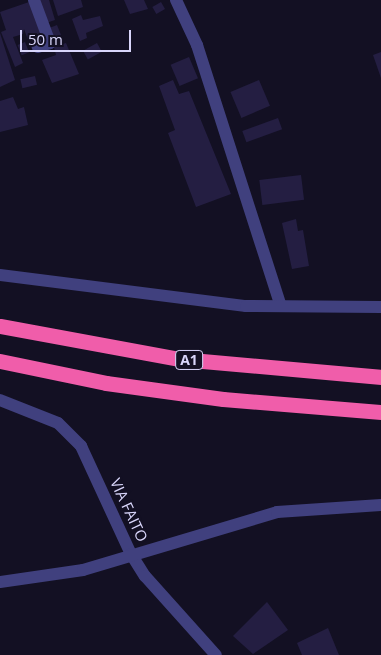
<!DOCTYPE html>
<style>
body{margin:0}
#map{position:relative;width:381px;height:655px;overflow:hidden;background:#131023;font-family:"Open Sans",sans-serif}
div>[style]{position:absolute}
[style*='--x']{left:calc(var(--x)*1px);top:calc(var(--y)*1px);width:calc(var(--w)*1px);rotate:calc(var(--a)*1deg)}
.building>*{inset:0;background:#241e42;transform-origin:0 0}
.minor>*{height:12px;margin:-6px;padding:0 6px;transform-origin:6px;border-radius:6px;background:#40407e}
.highway>*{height:15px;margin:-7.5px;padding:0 7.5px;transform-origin:7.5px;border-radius:7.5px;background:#f05daa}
span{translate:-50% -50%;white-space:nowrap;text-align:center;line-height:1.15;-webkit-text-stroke:4.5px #131023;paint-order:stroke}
.shield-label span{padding:1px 4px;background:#131023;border:1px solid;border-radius:4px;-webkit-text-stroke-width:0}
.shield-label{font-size:14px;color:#d9d6fb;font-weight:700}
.street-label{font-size:15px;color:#d9d6fb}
.scale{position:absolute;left:20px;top:30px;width:111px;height:22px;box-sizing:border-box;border:2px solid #d9d6fb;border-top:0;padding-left:6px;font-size:15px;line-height:18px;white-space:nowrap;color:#d9d6fb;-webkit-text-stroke:4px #131023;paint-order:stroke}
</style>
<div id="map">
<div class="building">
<div style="clip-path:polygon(38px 0,49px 0,55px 20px,46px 23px)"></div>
<div style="clip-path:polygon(53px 0,81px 0,83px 7px,58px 16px)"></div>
<div style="clip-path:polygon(124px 0,144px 0,148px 9px,130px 14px)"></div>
<div style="clip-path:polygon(29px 2px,43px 35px,28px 40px,24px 29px,23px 34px,13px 37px,23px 63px,15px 67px,1px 32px,6px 30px,0 12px)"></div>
<div style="left:161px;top:2px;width:8px;height:10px;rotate:60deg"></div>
<div style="clip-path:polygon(81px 15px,83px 20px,100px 16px,103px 26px,86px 33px,87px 38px,80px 41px,72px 19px)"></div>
<div style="left:57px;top:25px;width:11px;height:9px;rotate:68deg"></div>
<div style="clip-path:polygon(0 33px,15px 80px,0 87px)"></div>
<div style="left:25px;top:42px;width:11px;height:8px;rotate:68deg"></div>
<div style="clip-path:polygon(66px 43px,79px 74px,52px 83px,42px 60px,56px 55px,54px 47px)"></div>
<div style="left:97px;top:43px;width:10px;height:16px;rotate:61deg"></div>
<div style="clip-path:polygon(381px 52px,381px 78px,373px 55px)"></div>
<div style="left:189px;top:57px;width:23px;height:20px;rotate:67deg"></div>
<div style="left:35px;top:76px;width:9px;height:15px;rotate:77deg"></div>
<div style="clip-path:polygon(173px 80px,179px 94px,189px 91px,231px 194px,196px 207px,168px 133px,175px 130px,159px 86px)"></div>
<div style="left:259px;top:80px;width:28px;height:31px;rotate:67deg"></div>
<div style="clip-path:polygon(13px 97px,18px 109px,24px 107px,28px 125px,0 132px,0 101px)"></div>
<div style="left:278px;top:118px;width:12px;height:38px;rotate:70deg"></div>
<div style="left:301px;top:175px;width:25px;height:42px;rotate:83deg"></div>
<div style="clip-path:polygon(296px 219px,298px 231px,303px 230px,309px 266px,292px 269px,282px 223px)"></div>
<div style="clip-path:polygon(267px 602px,288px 630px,253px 654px,233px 636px)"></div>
<div style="clip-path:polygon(328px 628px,339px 655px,302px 655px,297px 643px)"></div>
</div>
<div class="minor">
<div style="--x:34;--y:0;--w:46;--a:69.6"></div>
<div style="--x:50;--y:43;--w:13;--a:162"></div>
<div style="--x:176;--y:0;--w:50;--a:65"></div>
<div style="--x:197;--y:45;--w:274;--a:72.2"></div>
<div style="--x:0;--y:275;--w:248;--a:7.2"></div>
<div style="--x:246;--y:306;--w:135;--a:0.4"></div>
<div style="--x:0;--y:400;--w:62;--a:21.6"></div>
<div style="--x:58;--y:423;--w:33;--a:45"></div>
<div style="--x:81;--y:446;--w:119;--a:65.2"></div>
<div style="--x:131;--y:554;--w:26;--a:58"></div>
<div style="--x:145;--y:576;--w:106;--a:48.1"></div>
<div style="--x:0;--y:582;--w:84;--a:-8.2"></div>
<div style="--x:83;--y:570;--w:202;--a:-16.6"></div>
<div style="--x:277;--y:512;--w:104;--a:-3.9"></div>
</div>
<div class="highway">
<div style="--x:0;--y:326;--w:183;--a:10.4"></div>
<div style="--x:180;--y:359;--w:202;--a:5.1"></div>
<div style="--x:0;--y:361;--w:108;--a:11.7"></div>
<div style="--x:106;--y:383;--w:118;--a:7.8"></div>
<div style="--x:223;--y:399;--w:159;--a:4.7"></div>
</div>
<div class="shield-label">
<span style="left:189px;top:360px">A1</span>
</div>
<div class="street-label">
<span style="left:129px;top:510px;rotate:65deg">VIA FAITO</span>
</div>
<div class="scale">50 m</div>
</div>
